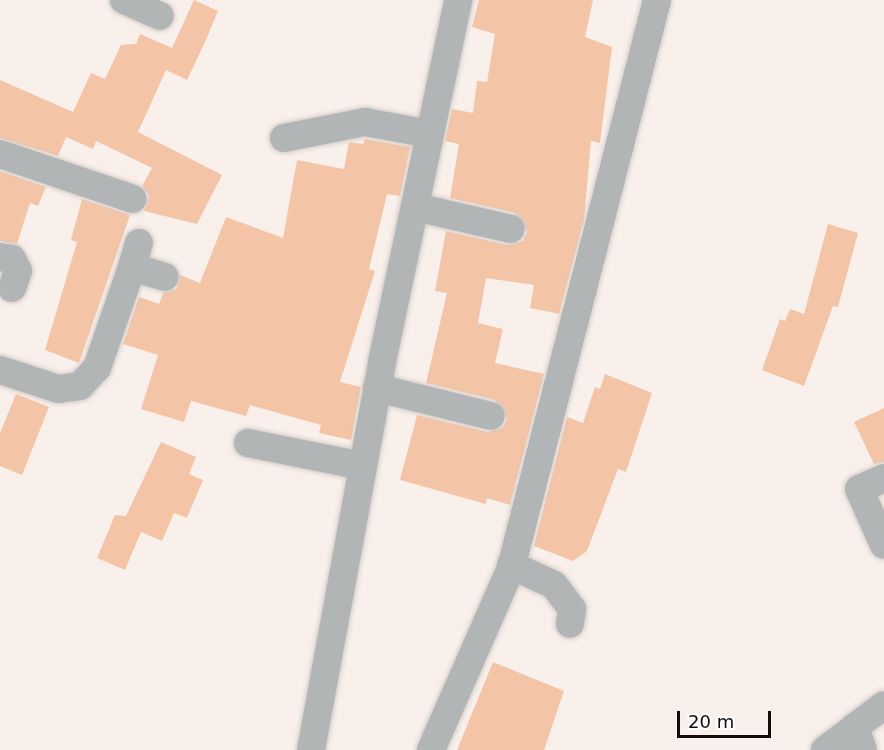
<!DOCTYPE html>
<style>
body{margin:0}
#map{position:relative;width:884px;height:750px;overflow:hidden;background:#f9f0eb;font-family:"DejaVu Sans",sans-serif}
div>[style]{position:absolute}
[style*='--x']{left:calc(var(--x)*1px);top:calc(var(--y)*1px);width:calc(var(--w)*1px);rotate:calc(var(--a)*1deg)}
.building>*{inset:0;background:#f4c4a7}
.roads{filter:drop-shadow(0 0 2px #d4ccc7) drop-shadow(0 0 2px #d4ccc7)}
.street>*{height:28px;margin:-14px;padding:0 14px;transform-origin:14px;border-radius:14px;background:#b1b5b6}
span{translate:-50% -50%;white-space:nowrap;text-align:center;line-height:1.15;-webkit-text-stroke:4.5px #fff;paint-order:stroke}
.scale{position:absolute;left:677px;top:711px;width:94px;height:27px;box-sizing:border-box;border:3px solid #100e0c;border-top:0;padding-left:8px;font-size:18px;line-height:21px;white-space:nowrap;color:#100e0c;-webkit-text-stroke:4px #fff;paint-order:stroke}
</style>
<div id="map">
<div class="building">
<div style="clip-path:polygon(194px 0,218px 11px,206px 40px,187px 80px,166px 70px,138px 132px,222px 175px,197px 224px,144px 211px,149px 196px,142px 186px,152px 168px,96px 141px,93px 149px,66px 137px,58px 156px,0 138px,0 80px,73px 112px,91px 73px,105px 79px,121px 45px,136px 44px,140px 34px,172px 48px)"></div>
<div style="clip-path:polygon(479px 0,593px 0,585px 37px,612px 47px,600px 143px,591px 141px,584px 220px,559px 314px,530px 308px,534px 285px,486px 278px,478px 323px,503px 329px,495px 363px,544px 374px,510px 505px,487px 498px,486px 504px,400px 480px,417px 415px,488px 432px,502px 428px,507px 419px,495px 400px,426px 383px,447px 293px,435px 291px,446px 231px,508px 245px,523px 241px,527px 232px,515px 213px,450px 198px,459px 144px,445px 141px,452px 109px,473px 113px,477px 81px,487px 82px,495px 34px,472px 27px)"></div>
<div style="clip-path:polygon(365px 139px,410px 147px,400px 196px,387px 194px,369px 269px,375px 271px,340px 382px,361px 387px,351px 440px,319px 433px,321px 425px,250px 405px,246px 416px,191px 401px,184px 422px,141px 409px,158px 355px,123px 344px,139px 297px,159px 304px,163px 293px,176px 289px,180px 275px,200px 283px,226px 217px,283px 238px,297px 160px,344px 169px,349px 142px,363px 144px)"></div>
<div style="clip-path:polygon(0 171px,46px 187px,38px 206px,30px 203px,17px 244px,0 241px)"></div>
<div style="clip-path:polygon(82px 199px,130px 215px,79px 363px,45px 350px,77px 242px,71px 240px)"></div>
<div style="clip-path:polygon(828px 224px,858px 233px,838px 307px,833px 306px,804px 386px,762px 370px,780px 319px,785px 321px,790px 309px,804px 314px)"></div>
<div style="clip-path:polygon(605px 374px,652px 393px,626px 472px,618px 469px,587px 551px,573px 561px,534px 546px,567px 417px,583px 423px,595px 387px,600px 389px)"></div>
<div style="clip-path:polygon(16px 394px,49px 407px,22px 475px,0 466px,0 433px)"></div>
<div style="clip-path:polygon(884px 408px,884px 462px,874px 464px,854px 422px)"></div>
<div style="clip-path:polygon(161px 442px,196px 457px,189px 474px,203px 480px,187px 518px,174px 513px,162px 541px,141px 532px,125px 570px,97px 558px,115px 515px,126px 516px)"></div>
<div style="clip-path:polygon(493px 662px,564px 691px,544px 750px,457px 750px)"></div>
</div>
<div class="roads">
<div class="street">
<div style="--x:124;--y:0;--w:39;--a:24"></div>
<div style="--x:284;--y:138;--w:83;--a:-11.2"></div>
<div style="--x:365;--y:122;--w:66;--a:10.5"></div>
<div style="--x:0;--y:154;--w:140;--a:18.7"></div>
<div style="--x:415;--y:207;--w:98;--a:12.9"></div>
<div style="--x:0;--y:257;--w:12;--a:9"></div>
<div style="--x:12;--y:259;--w:13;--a:63"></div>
<div style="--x:18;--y:271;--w:18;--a:109"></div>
<div style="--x:132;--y:267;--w:25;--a:-74"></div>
<div style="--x:0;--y:370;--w:62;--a:17.9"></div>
<div style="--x:59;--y:389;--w:21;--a:-8"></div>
<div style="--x:80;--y:386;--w:25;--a:-47"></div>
<div style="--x:97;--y:368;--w:107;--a:-70.9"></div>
<div style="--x:132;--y:267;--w:34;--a:17"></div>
<div style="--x:377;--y:388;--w:117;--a:13.8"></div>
<div style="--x:248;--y:443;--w:117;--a:11.3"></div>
<div style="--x:884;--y:478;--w:27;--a:156"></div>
<div style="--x:859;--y:489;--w:61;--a:65.9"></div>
<div style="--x:511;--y:565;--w:47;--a:24.9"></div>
<div style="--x:554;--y:585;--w:30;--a:53"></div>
<div style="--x:572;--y:609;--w:15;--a:98"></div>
<div style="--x:855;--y:727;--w:36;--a:-37"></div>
<div style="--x:311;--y:750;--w:394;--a:-79.6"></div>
<div style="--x:382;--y:362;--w:370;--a:-78.1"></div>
<div style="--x:431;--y:750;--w:199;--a:-66.3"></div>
<div style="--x:511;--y:568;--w:586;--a:-75.58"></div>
<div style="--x:825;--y:750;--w:38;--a:-37"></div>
<div style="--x:855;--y:727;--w:24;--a:71"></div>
</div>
</div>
<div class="scale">20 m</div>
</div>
